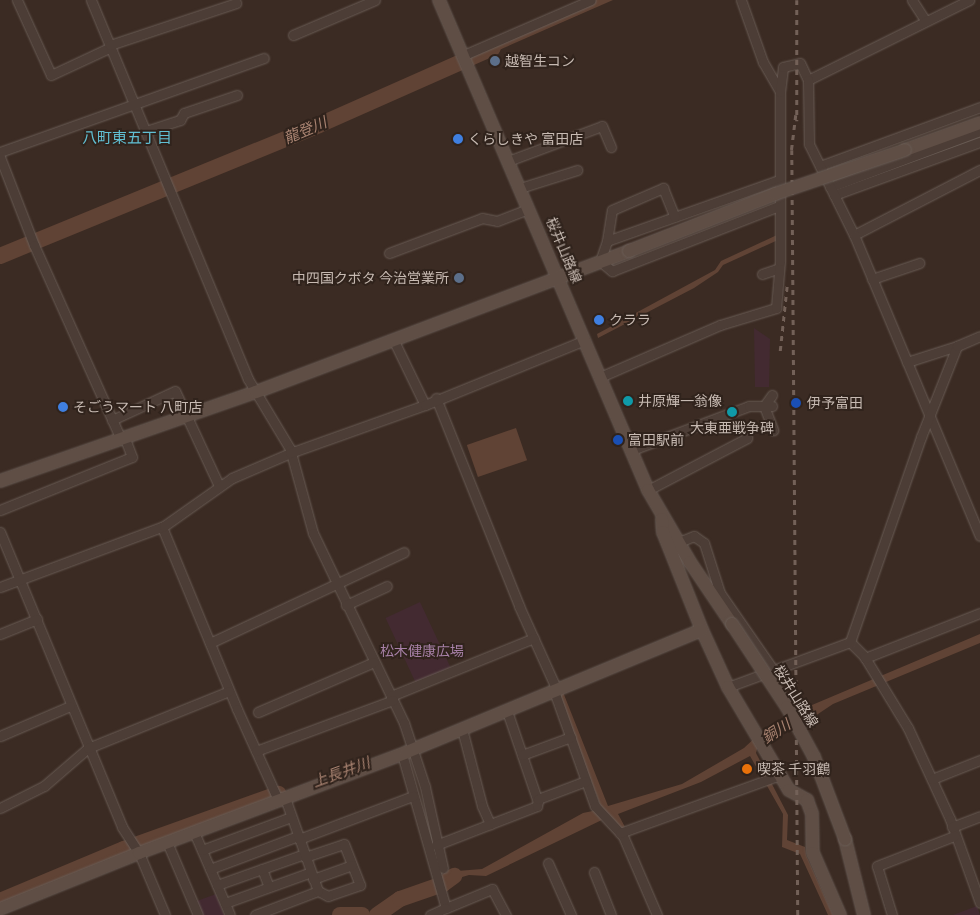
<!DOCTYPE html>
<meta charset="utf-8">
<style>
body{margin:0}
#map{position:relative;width:980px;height:915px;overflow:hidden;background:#3b2b23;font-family:"IBM Plex Sans","Noto Sans JP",sans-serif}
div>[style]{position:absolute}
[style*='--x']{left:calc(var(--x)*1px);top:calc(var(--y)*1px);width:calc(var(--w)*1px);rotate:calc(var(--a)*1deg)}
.green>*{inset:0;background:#432a31;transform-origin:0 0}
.water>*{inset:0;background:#604335;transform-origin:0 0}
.river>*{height:16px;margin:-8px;padding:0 8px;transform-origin:8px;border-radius:8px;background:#604335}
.roads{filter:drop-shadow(0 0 1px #695c55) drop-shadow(0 0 1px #695c55)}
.street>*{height:9px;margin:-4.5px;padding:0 4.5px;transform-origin:4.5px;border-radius:4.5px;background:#4c3d36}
.secondary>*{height:12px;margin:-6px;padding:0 6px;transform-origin:6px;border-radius:6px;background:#5f4e45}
.rail>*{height:2.5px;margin-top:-1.25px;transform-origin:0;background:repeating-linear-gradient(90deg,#736158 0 5px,transparent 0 10px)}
.bridges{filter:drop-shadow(0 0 1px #695c55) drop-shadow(0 0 1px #695c55)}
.secondary-bridge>*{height:12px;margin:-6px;padding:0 6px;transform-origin:6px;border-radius:6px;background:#5f4e45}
.dots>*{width:14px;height:14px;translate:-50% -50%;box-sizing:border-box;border:2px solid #30231c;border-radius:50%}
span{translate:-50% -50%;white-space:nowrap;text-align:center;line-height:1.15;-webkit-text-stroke:4px #30231c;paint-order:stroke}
.poi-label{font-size:14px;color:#c7bab2}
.left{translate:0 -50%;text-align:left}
.right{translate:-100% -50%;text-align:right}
.street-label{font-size:14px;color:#c7bab2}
.park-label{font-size:14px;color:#a780a7}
.water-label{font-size:15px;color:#aa8472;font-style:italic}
.neighbourhood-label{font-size:15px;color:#61bfd3}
</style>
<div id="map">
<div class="green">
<div style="clip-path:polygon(754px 328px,770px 339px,769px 387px,755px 387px)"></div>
<div style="left:420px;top:602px;width:74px;height:38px;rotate:65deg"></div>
<div style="clip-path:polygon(216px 894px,224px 915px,200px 915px,194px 902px)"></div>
<div style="clip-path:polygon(977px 906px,980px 915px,953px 915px)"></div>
</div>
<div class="water">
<div style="clip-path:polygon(596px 0,613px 0,474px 61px,471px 54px)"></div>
<div style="clip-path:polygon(777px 235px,778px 240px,723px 265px,718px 272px,694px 288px,598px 338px,597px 334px,715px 270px,721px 261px)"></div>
<div style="left:516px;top:428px;width:34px;height:52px;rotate:71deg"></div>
<div style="clip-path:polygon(980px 634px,980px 643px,833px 704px,812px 718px,787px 727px,757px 749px,756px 753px,788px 815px,787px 840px,805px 847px,806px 855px,833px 915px,828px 915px,800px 854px,782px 847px,783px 814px,750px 756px,701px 782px,618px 814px,625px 827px,621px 830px,608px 817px,486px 876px,469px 875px,452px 880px,444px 887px,440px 880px,457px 871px,482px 869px,583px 813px,602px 809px,559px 697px,563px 692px,608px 806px,682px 784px,744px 748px,758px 735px,812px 705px)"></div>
</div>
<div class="river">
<div style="--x:0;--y:256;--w:345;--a:-22.3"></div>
<div style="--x:319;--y:125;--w:190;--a:-23.9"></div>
<div style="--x:0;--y:901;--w:134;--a:-22.8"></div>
<div style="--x:124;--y:849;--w:164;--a:-19.7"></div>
<div style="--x:340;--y:915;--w:22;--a:0"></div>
<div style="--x:377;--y:915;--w:28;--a:-35"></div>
<div style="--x:400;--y:899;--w:46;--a:-19.2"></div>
<div style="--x:443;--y:884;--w:14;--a:-36"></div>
</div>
<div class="roads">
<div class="street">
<div style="--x:17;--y:0;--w:82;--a:65.6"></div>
<div style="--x:51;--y:75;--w:66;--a:-25"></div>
<div style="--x:91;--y:0;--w:410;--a:67.5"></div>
<div style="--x:248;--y:379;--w:82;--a:59"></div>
<div style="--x:290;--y:449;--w:87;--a:74.7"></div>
<div style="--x:313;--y:533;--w:211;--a:64.4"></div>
<div style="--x:404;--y:723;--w:67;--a:71.8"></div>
<div style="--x:425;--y:787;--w:83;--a:77.5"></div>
<div style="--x:741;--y:0;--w:66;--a:70.5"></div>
<div style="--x:763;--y:62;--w:34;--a:60"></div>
<div style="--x:912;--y:0;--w:24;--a:57"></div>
<div style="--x:293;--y:35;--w:89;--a:-23.1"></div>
<div style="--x:110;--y:45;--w:133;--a:-18.4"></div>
<div style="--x:464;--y:55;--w:138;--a:-23.4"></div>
<div style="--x:808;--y:80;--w:180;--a:-26.4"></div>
<div style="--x:146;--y:131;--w:36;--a:-18"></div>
<div style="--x:180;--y:120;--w:8;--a:-60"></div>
<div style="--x:184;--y:113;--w:56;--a:-18.8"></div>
<div style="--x:0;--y:152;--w:280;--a:-19.6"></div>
<div style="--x:0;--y:157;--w:94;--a:68.9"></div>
<div style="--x:34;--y:245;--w:210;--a:65.9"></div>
<div style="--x:508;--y:161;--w:100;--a:-20.4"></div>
<div style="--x:602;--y:126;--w:23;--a:67"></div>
<div style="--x:820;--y:166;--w:171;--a:-20.2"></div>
<div style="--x:779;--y:180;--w:182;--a:160.5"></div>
<div style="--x:607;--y:241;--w:21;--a:109"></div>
<div style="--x:600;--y:261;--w:16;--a:40"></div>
<div style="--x:612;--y:271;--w:179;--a:-21.3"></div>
<div style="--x:830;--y:187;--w:160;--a:-20.5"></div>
<div style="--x:520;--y:188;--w:60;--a:-17.5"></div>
<div style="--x:834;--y:195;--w:155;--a:-20"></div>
<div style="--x:854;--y:235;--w:142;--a:-27.3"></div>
<div style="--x:607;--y:241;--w:31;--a:-81"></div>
<div style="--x:612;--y:210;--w:56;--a:-23.3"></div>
<div style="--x:663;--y:188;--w:31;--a:68"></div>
<div style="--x:389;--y:253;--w:99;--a:-20.6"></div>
<div style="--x:482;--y:218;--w:15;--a:11"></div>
<div style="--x:497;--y:221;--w:34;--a:-21"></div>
<div style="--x:762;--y:274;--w:18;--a:-19"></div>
<div style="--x:872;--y:279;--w:50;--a:-18.8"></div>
<div style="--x:394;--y:341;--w:71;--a:64.2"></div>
<div style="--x:907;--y:362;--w:52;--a:-17.7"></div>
<div style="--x:600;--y:377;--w:131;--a:-23.4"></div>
<div style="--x:720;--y:325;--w:59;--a:-16.9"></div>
<div style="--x:776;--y:308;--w:47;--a:-85.1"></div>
<div style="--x:780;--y:261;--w:169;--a:-90"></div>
<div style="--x:780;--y:92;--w:25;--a:-83"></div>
<div style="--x:783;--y:67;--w:17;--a:-13"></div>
<div style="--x:800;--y:63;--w:19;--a:65"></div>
<div style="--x:808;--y:80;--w:64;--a:89.1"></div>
<div style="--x:809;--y:144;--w:102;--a:63.7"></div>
<div style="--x:854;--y:235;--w:326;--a:67.3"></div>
<div style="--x:772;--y:395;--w:14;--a:126"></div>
<div style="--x:764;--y:406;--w:26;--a:69"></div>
<div style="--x:436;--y:398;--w:224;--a:68.2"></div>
<div style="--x:519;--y:606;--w:92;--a:65.7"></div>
<div style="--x:112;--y:420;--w:69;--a:-24.7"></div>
<div style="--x:175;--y:391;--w:105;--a:65.1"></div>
<div style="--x:632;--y:450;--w:125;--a:-20.6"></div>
<div style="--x:749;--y:406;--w:23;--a:0"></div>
<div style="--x:648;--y:490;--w:112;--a:-27.7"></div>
<div style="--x:0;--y:510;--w:142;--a:-21.9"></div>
<div style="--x:132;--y:457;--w:22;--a:-111"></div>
<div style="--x:162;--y:527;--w:197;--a:67.6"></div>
<div style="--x:237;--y:709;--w:100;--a:65.7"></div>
<div style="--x:0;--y:532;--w:319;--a:67.5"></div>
<div style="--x:122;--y:827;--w:31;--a:57"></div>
<div style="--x:139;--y:853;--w:67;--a:67.2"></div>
<div style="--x:679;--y:542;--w:16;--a:-22"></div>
<div style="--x:694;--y:536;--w:12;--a:35"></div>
<div style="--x:704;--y:543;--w:52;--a:72.3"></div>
<div style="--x:720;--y:593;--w:95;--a:55.3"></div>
<div style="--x:0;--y:587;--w:175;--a:-20.4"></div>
<div style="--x:164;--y:526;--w:83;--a:-35.2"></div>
<div style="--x:232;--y:478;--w:63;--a:-23.3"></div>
<div style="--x:290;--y:453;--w:143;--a:-19.6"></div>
<div style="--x:425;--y:405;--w:173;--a:-22.1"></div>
<div style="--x:346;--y:605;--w:45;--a:-24.9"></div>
<div style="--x:0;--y:634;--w:40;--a:-22"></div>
<div style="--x:850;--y:642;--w:20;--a:45"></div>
<div style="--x:864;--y:656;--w:84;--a:58.6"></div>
<div style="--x:908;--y:728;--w:100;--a:65.2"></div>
<div style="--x:950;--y:819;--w:89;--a:70.3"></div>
<div style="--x:210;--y:643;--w:214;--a:-25.1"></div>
<div style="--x:865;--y:658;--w:123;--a:-21.4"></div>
<div style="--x:728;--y:687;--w:130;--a:-20.2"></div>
<div style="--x:850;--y:642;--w:217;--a:-70.9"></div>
<div style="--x:921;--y:437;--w:98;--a:-68.4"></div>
<div style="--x:957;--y:346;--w:25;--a:-23"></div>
<div style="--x:554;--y:691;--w:122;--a:70.4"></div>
<div style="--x:595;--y:806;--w:41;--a:47"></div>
<div style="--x:623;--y:836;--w:86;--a:66.7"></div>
<div style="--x:391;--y:696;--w:154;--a:-22.1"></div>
<div style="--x:507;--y:711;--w:96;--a:71.2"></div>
<div style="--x:258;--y:712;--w:126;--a:-23.3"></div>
<div style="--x:462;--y:729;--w:80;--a:75.4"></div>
<div style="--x:482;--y:806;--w:20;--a:66"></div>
<div style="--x:0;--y:736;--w:76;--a:-23.2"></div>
<div style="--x:256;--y:751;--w:146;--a:-20.4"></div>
<div style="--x:402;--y:754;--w:160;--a:74.1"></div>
<div style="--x:446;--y:908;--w:50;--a:-22.4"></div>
<div style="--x:492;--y:889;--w:30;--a:62"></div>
<div style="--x:522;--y:755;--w:52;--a:-20.2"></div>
<div style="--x:932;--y:779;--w:52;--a:-21.6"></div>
<div style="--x:0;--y:808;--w:49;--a:-26.6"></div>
<div style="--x:44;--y:786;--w:58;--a:-40.8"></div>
<div style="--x:88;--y:748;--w:152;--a:-22"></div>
<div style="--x:952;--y:827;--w:30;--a:-21"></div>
<div style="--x:194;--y:832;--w:90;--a:66.6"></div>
<div style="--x:620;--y:833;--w:170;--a:-19.9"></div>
<div style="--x:299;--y:839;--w:122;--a:-20.7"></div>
<div style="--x:167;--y:842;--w:79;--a:67"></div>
<div style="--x:436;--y:845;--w:108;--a:-21.1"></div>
<div style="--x:537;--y:806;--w:7;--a:-82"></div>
<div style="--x:538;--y:799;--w:51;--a:-20.6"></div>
<div style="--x:202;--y:850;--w:95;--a:-20.3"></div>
<div style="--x:305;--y:857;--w:41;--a:-18.4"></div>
<div style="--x:344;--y:844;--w:44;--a:68.7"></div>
<div style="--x:360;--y:885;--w:34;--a:161"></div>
<div style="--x:328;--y:896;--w:11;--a:-153"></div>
<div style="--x:548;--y:863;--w:57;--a:66.1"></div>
<div style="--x:210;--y:869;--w:94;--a:-20.6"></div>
<div style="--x:262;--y:869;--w:19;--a:69"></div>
<div style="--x:594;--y:872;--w:46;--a:68.4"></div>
<div style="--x:313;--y:879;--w:41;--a:-19.7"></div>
<div style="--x:217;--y:885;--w:92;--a:-19.6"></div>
<div style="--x:225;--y:903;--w:91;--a:-19.8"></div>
<div style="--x:255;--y:915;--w:67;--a:-20.9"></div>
<div style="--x:318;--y:891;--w:99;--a:-109.5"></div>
<div style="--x:430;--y:915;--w:17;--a:-24"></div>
<div style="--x:892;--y:915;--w:51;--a:-107"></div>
<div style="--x:877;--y:866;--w:83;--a:-21.3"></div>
</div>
<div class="secondary">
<div style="--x:439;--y:0;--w:533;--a:66.9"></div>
<div style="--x:648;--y:490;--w:83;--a:59.7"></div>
<div style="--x:690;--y:562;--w:75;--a:55.9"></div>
<div style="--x:905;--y:150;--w:80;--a:-19.8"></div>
<div style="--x:0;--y:481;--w:271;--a:-19.2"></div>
<div style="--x:256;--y:392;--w:399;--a:-20.7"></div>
<div style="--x:662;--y:519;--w:13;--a:86"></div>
<div style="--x:663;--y:532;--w:105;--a:68.3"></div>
<div style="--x:702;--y:630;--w:63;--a:65.5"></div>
<div style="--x:728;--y:687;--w:120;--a:59.4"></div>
<div style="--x:789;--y:790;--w:21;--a:29"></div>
<div style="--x:807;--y:800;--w:15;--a:70"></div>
<div style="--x:812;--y:814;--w:39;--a:89"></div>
<div style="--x:813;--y:853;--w:68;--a:66.5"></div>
<div style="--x:845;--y:839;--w:78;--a:76"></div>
<div style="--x:0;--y:909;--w:150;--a:-21.9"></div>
<div style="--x:139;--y:853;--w:286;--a:-20.6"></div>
<div style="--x:407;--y:752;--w:319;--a:-22.5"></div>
</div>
</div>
<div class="rail">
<div style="--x:797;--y:0;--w:121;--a:90"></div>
<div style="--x:796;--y:115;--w:35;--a:97"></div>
<div style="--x:792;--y:150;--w:765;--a:89.55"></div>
<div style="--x:780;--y:351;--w:66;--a:-83.9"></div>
</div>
<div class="bridges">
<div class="secondary-bridge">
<div style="--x:629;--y:251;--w:157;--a:-21.3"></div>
<div style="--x:775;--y:194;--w:137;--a:-18.7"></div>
<div style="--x:732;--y:624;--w:100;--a:56.5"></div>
<div style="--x:787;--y:707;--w:57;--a:61.6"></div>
<div style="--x:814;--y:757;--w:88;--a:69.3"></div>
</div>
</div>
<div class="dots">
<div style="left:495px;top:61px;background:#5c6f8a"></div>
<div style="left:458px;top:139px;background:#3f7fe0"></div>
<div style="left:459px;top:278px;background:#5c6f8a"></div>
<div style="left:599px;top:320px;background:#3f7fe0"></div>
<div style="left:628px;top:401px;background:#0f9aa8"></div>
<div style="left:796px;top:403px;background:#1a4fb4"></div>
<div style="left:63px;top:407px;background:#3f7fe0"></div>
<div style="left:732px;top:412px;background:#0f9aa8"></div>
<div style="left:618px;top:440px;background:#1a4fb4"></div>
<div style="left:747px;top:769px;background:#e8710a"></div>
</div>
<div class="poi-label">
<span class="left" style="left:505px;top:61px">越智生コン</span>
<span class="left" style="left:468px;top:139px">くらしきや 富田店</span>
<span class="right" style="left:449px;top:278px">中四国クボタ 今治営業所</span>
<span class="left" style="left:609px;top:320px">クララ</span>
<span class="left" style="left:638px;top:401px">井原輝一翁像</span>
<span class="left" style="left:807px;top:403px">伊予富田</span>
<span class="left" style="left:73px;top:407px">そごうマート 八町店</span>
<span style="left:732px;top:428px">大東亜戦争碑</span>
<span class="left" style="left:628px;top:440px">富田駅前</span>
<span class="left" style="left:757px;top:769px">喫茶 千羽鶴</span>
</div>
<div class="street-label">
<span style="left:564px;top:250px;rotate:67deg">桜井山路線</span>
<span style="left:796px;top:696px;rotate:58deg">桜井山路線</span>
</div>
<div class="park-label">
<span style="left:422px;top:651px">松木健康広場</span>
</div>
<div class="water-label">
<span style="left:305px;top:130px;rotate:-23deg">龍登川</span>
<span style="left:776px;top:731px;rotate:-33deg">銅川</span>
<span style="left:341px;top:772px;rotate:-20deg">上長井川</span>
</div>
<div class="neighbourhood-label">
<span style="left:127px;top:138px">八町東五丁目</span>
</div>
</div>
